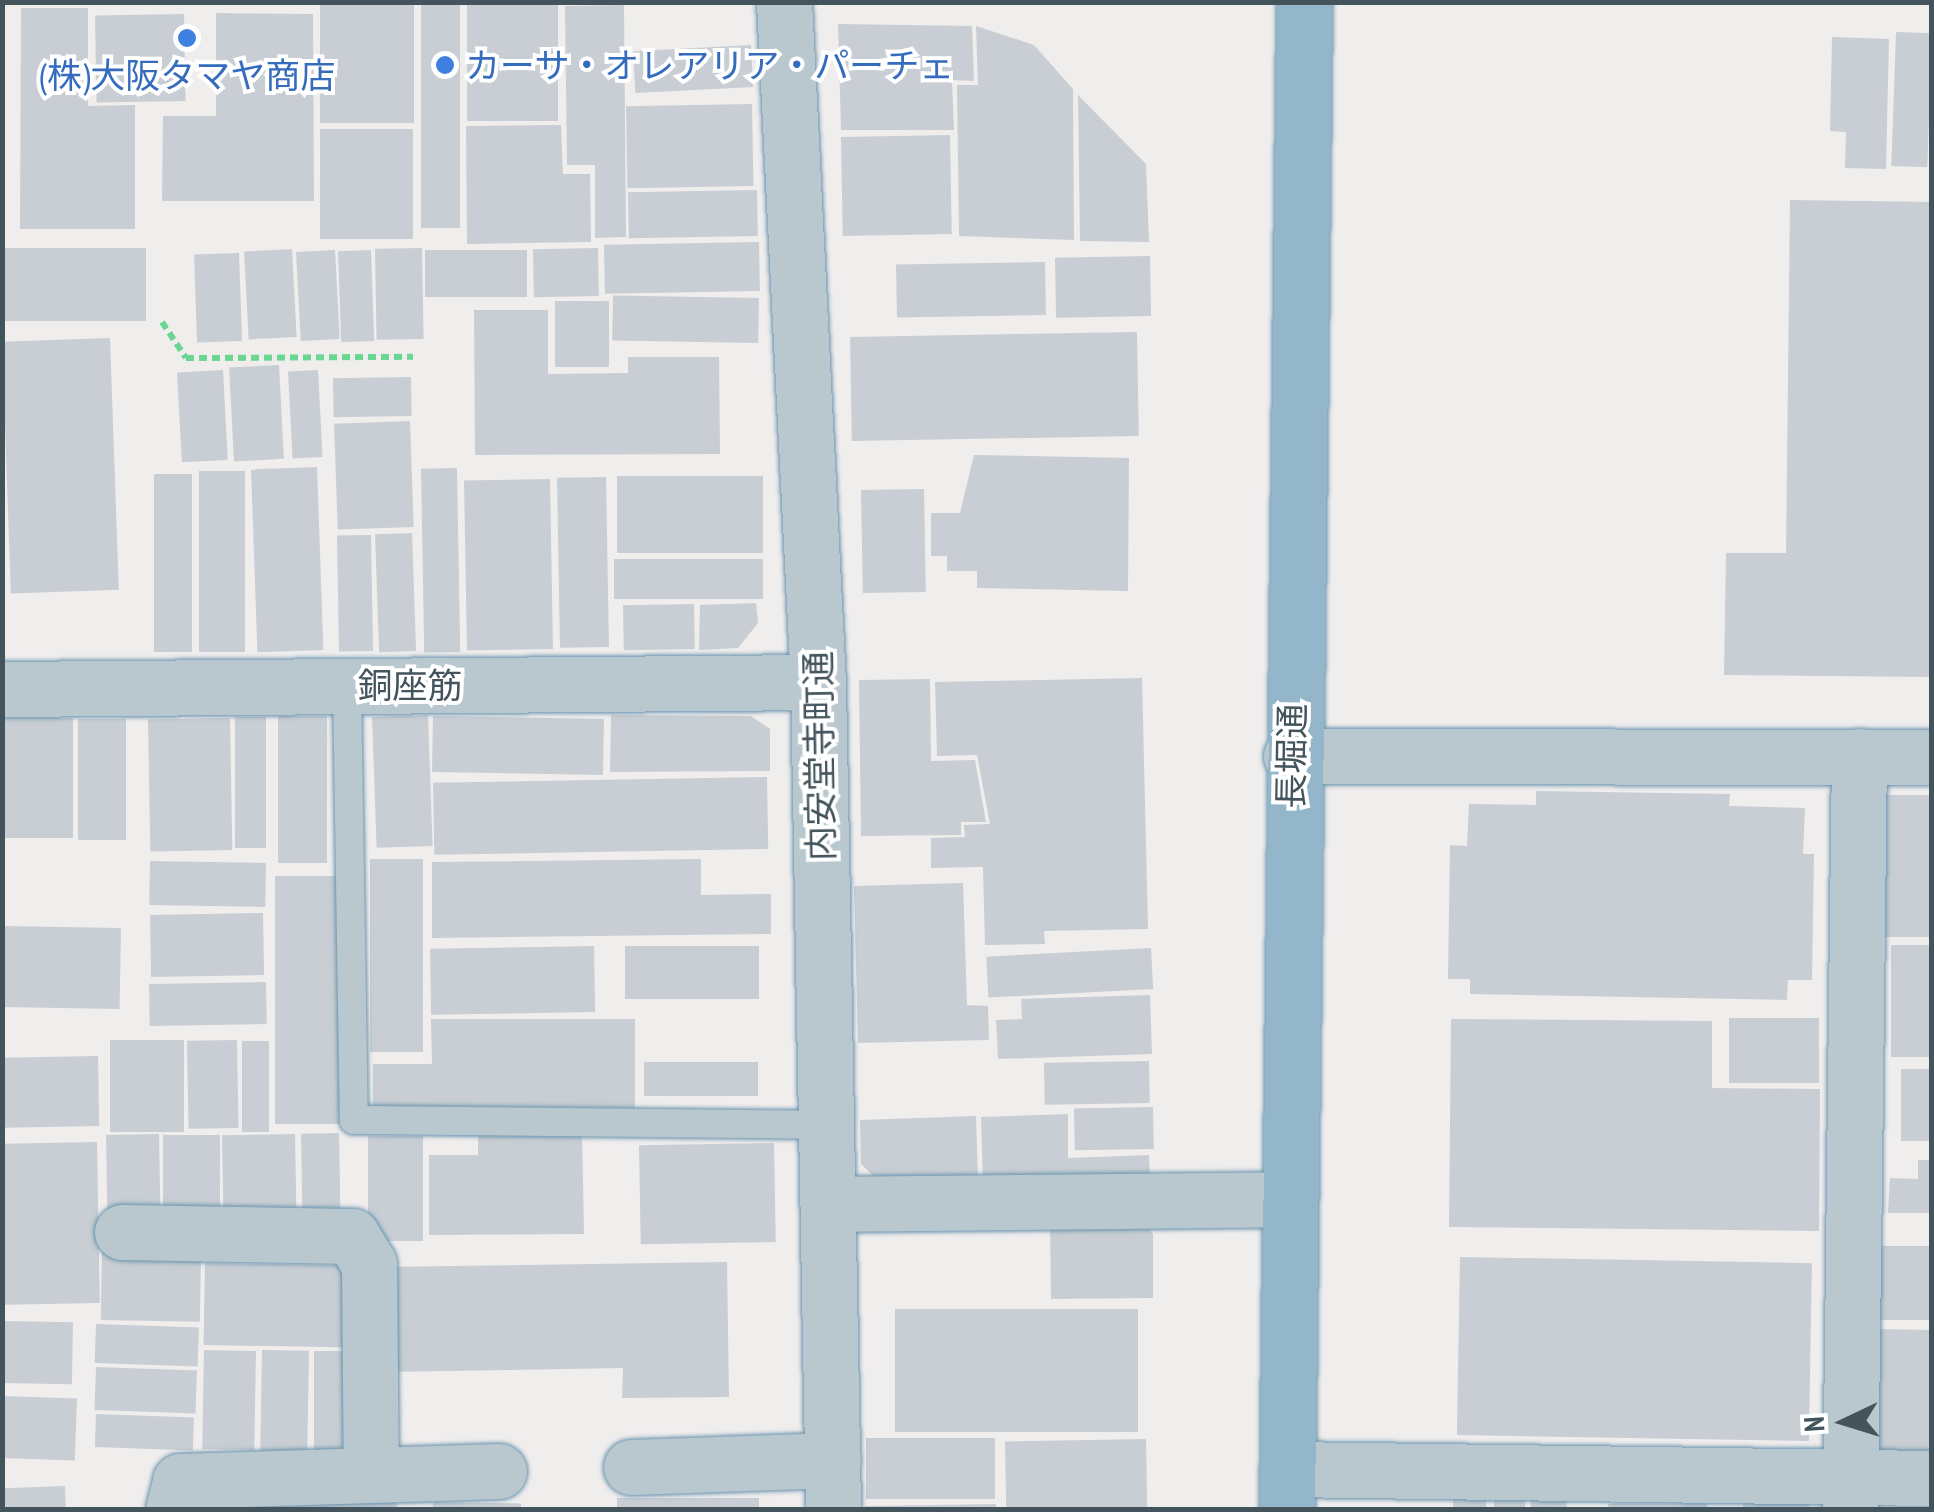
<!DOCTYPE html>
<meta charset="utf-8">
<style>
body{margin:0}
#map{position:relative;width:1934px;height:1512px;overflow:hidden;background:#f0eded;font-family:"PT Sans Narrow","Noto Sans JP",sans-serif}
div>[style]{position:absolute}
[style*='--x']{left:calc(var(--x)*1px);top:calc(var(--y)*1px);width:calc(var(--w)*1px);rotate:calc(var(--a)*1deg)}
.building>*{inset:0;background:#c8ced3;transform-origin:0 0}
.path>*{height:6px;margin-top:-3px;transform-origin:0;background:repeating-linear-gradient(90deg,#6ad691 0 8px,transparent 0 13px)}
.roads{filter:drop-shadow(0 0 2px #6a94ae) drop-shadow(0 0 2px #6a94ae)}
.service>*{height:28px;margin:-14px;padding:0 14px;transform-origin:14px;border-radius:14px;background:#b9c8cf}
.minor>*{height:55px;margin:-27.5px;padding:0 27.5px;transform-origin:27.5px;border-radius:27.5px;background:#b9c8cf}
.trunk>*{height:55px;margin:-27.5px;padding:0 27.5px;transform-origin:27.5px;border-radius:27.5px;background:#94b6ca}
.dots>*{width:28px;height:28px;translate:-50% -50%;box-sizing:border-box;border:5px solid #fff;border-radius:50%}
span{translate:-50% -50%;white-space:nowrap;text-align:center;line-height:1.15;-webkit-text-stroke:8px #fff;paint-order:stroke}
.shop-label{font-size:35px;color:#366cbe}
.left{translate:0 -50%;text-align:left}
.street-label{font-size:35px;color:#43545d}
.frame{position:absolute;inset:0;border:5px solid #43545d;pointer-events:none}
.north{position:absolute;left:1794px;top:1372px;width:100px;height:100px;-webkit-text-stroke:8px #fff;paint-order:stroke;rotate:266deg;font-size:28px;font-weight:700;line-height:40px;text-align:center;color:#43545d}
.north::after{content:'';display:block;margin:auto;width:35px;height:45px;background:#43545d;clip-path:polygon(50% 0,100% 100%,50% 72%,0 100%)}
</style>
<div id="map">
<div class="building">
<div style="left:320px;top:2px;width:94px;height:121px"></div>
<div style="left:421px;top:4px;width:39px;height:224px"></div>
<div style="left:467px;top:4px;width:91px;height:117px"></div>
<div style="clip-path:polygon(624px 5px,626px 237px,595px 238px,595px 165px,567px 165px,565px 6px)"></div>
<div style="clip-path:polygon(21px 8px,88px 8px,88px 106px,135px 105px,135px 229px,20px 229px)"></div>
<div style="clip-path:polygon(216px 13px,313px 14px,314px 201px,162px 201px,163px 116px,216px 116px)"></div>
<div style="left:184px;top:14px;width:87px;height:89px;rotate:89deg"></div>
<div style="clip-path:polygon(838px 24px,972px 26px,974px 81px,952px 80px,954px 130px,841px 130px)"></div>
<div style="clip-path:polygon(976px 26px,1034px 45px,1073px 89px,1074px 240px,959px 236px,957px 85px,978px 85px)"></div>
<div style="left:1896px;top:32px;width:36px;height:134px;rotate:2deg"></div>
<div style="clip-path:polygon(1832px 37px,1889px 39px,1886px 169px,1845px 168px,1846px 132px,1830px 131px)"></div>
<div style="left:751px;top:45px;width:42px;height:118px;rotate:87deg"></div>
<div style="clip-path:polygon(1078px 95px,1146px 164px,1149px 242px,1080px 241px)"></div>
<div style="left:752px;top:104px;width:82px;height:126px;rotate:89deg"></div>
<div style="clip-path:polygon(561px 125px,563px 174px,590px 174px,591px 242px,467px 244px,466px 126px)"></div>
<div style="left:320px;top:129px;width:93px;height:110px"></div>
<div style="left:950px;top:135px;width:99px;height:109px;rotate:89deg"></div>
<div style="left:757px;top:190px;width:46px;height:129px;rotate:89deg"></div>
<div style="clip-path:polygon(1790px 200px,1932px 202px,1932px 677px,1724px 675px,1726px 553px,1786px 553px)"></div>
<div style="left:759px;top:242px;width:49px;height:155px;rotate:89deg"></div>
<div style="left:146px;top:248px;width:73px;height:144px;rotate:90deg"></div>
<div style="left:422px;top:248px;width:91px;height:47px;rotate:89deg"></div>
<div style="left:598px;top:248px;width:48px;height:65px;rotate:89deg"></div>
<div style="left:292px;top:249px;width:88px;height:48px;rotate:87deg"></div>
<div style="left:335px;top:250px;width:89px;height:39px;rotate:87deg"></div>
<div style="left:371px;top:250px;width:91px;height:33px;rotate:88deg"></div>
<div style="left:425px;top:250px;width:102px;height:47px"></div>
<div style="left:239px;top:253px;width:88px;height:45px;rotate:88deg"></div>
<div style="left:1150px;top:256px;width:60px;height:95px;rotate:89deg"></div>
<div style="left:1045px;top:262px;width:53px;height:149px;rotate:89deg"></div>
<div style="left:759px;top:298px;width:45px;height:146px;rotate:91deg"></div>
<div style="left:555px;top:301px;width:54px;height:66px"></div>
<div style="clip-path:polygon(474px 310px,548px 310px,548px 374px,628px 373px,628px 357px,719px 357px,720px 454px,475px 455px)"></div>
<div style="left:1137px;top:332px;width:104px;height:287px;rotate:89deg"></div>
<div style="left:110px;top:338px;width:252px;height:108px;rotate:88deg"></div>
<div style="left:279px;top:365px;width:94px;height:50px;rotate:87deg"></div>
<div style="left:223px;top:370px;width:90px;height:46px;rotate:87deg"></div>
<div style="left:318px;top:370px;width:87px;height:30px;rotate:87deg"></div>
<div style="left:411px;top:377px;width:39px;height:78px;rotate:89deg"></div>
<div style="left:410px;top:421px;width:106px;height:76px;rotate:88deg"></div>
<div style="clip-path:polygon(974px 455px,1129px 458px,1128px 591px,977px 588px,977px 571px,947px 571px,947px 556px,931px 556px,931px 513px,960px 513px)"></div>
<div style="left:317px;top:467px;width:183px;height:66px;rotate:88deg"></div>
<div style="left:457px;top:468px;width:184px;height:36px;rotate:89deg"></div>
<div style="left:199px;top:471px;width:46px;height:181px"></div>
<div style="left:154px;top:474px;width:38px;height:178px"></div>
<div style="left:763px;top:476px;width:77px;height:146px;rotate:90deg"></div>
<div style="left:606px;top:477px;width:170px;height:49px;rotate:89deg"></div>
<div style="left:550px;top:479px;width:170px;height:86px;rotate:89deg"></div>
<div style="left:924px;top:489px;width:103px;height:63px;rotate:89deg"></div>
<div style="left:412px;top:533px;width:118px;height:37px;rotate:88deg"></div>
<div style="left:371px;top:535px;width:116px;height:34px;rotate:89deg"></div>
<div style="left:763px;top:559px;width:40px;height:149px;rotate:90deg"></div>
<div style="clip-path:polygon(756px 603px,758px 623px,738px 648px,699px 650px,700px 605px)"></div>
<div style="left:694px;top:604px;width:45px;height:71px;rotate:89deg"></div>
<div style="clip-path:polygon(1142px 678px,1148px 929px,1044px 931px,1045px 944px,985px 945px,983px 867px,931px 868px,931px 838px,965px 837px,964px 825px,990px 824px,977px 755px,937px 756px,935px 682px)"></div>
<div style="clip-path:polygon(930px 679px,931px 761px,975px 760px,986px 822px,961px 822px,961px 835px,861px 836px,859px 680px)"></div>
<div style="left:428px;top:715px;width:131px;height:56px;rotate:88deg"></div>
<div style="clip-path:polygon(611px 715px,751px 716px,770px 729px,770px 771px,610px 772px)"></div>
<div style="left:278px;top:716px;width:49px;height:147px"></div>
<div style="left:433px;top:716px;width:171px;height:56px;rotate:1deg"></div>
<div style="left:235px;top:717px;width:31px;height:131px"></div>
<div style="left:2px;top:718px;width:71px;height:120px"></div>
<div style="left:230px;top:718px;width:132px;height:82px;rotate:89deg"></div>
<div style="left:78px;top:719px;width:48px;height:121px"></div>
<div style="left:767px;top:777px;width:72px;height:334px;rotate:89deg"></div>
<div style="clip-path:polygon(1536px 791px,1730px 794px,1729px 806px,1805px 808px,1803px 854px,1814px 854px,1812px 980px,1788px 980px,1787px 1000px,1470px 994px,1470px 979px,1448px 979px,1450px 845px,1467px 846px,1469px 804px,1536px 805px)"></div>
<div style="left:1932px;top:795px;width:142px;height:52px;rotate:90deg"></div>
<div style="left:370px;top:859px;width:53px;height:193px"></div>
<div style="clip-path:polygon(701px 859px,701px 895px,771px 894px,771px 934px,432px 938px,432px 862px)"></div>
<div style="left:266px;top:863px;width:44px;height:116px;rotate:91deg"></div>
<div style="left:275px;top:876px;width:66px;height:248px"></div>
<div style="clip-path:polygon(963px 883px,967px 1005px,988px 1006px,989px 1040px,858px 1043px,854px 886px)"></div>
<div style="left:263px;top:913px;width:62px;height:113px;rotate:89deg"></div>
<div style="left:2px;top:926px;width:119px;height:81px;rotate:1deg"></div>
<div style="left:1932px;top:945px;width:112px;height:41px;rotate:90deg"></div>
<div style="left:594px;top:946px;width:66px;height:164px;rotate:89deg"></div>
<div style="left:625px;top:946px;width:134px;height:53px"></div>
<div style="left:1151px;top:948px;width:41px;height:165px;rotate:87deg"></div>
<div style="left:266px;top:982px;width:42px;height:117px;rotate:89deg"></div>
<div style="clip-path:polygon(1150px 995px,1152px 1054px,998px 1059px,996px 1020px,1022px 1019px,1021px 999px)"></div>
<div style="left:1729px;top:1018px;width:90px;height:65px"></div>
<div style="clip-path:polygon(431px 1019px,635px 1019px,635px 1108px,373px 1106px,373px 1064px,432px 1064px)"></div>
<div style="clip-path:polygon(1451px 1019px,1712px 1021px,1712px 1088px,1820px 1089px,1819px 1231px,1449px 1227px)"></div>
<div style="left:110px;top:1040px;width:74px;height:92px"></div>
<div style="left:237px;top:1040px;width:88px;height:50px;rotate:89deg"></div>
<div style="left:269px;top:1041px;width:91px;height:27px;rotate:90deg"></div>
<div style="left:98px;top:1056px;width:70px;height:96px;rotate:89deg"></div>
<div style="left:1149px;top:1061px;width:42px;height:105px;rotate:89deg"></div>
<div style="left:644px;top:1062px;width:114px;height:34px"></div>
<div style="left:1901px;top:1069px;width:31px;height:72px"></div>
<div style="left:1153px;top:1107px;width:42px;height:79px;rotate:89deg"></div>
<div style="clip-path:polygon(1068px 1114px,1068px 1158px,1149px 1155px,1150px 1178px,983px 1183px,981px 1117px)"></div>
<div style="clip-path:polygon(976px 1116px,978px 1183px,884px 1186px,861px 1164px,860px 1120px)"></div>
<div style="clip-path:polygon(478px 1131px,582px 1131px,584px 1234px,429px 1235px,429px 1155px,478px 1155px)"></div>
<div style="left:339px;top:1133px;width:89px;height:38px;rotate:89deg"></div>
<div style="left:159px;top:1134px;width:85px;height:53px;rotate:89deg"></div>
<div style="left:295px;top:1134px;width:88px;height:73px;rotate:89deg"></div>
<div style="left:163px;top:1135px;width:57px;height:87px"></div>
<div style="left:423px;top:1136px;width:105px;height:55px;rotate:90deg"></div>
<div style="left:97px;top:1142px;width:161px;height:95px;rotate:89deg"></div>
<div style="left:774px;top:1143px;width:99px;height:135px;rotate:89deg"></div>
<div style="clip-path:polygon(1918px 1160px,1932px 1160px,1932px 1213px,1888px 1213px,1890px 1178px,1918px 1179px)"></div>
<div style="clip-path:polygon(1140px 1216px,1153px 1234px,1153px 1298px,1051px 1299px,1050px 1218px)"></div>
<div style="left:1932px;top:1246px;width:74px;height:59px;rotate:90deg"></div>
<div style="left:102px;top:1252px;width:99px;height:68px;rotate:1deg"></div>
<div style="left:1460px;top:1257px;width:352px;height:178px;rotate:1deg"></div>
<div style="clip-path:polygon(727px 1262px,729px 1397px,622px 1398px,623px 1368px,385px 1372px,382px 1267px)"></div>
<div style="left:205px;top:1263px;width:148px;height:82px;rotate:1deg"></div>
<div style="left:1138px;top:1309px;width:123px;height:243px;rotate:90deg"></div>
<div style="left:2px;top:1321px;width:71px;height:62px;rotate:1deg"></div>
<div style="left:96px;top:1324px;width:103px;height:39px;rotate:2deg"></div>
<div style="left:1873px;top:1329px;width:59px;height:131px;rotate:1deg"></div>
<div style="left:204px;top:1350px;width:52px;height:99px;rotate:1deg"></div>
<div style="left:262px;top:1350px;width:47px;height:104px;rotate:1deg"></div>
<div style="left:314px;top:1351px;width:39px;height:106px"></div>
<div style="left:96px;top:1367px;width:101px;height:43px;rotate:2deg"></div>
<div style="left:2px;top:1396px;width:75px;height:62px;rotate:2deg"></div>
<div style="left:96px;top:1414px;width:98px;height:33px;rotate:2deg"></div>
<div style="left:866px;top:1438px;width:129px;height:61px"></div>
<div style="left:1146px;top:1439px;width:71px;height:141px;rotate:89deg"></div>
<div style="left:65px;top:1486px;width:24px;height:63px;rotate:88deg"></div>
<div style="clip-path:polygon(209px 1490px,397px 1500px,397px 1510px,185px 1510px)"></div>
<div style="left:1453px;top:1493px;width:33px;height:17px"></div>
<div style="left:1566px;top:1493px;width:17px;height:36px;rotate:87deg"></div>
<div style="left:1494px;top:1495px;width:31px;height:15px"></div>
<div style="left:1743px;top:1497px;width:66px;height:13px"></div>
<div style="left:617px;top:1498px;width:142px;height:12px"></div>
<div style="left:433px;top:1502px;width:88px;height:8px;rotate:1deg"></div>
<div style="clip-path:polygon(1707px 1503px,1707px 1510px,1608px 1510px,1608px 1504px)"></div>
<div style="clip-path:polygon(996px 1504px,996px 1510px,865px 1510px,865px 1506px)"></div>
</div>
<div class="path">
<div style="--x:162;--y:322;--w:43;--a:56.3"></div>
<div style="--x:186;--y:358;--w:227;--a:-0.3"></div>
</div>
<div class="roads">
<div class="service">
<div style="--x:347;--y:686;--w:434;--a:89.1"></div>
<div style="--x:354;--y:1120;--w:473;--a:0.6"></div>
</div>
<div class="minor">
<div style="--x:784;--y:2;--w:681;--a:87.14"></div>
<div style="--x:818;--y:682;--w:828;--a:88.96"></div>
<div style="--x:2;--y:689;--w:816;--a:-0.49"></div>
<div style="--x:1291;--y:756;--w:641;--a:0.09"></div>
<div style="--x:828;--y:1204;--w:456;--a:-0.6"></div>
<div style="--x:122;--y:1232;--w:230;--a:1"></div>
<div style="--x:352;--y:1236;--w:33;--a:59"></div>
<div style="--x:369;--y:1264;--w:210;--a:89.5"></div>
<div style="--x:631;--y:1467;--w:202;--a:-2"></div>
<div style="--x:1287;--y:1469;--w:645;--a:0.8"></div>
<div style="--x:173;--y:1510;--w:30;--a:-76"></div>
<div style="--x:180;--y:1481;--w:319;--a:-1.8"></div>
<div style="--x:1850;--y:1510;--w:754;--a:-89.32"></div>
</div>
<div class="trunk">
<div style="--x:1287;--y:1510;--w:1508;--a:-89.35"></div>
</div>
</div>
<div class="dots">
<div style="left:187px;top:38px;background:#3f7fe0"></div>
<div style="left:445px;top:65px;background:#3f7fe0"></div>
</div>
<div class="shop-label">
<span class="left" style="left:465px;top:65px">カーサ・オレアリア・パーチェ</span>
<span style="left:187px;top:75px">(株)大阪タマヤ商店</span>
</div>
<div class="street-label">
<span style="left:410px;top:685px">銅座筋</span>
<span style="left:819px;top:756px;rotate:-91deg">内安堂寺町通</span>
<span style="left:1291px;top:756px;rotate:-89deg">長堀通</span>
</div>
<div class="frame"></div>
<div class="north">N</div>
</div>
